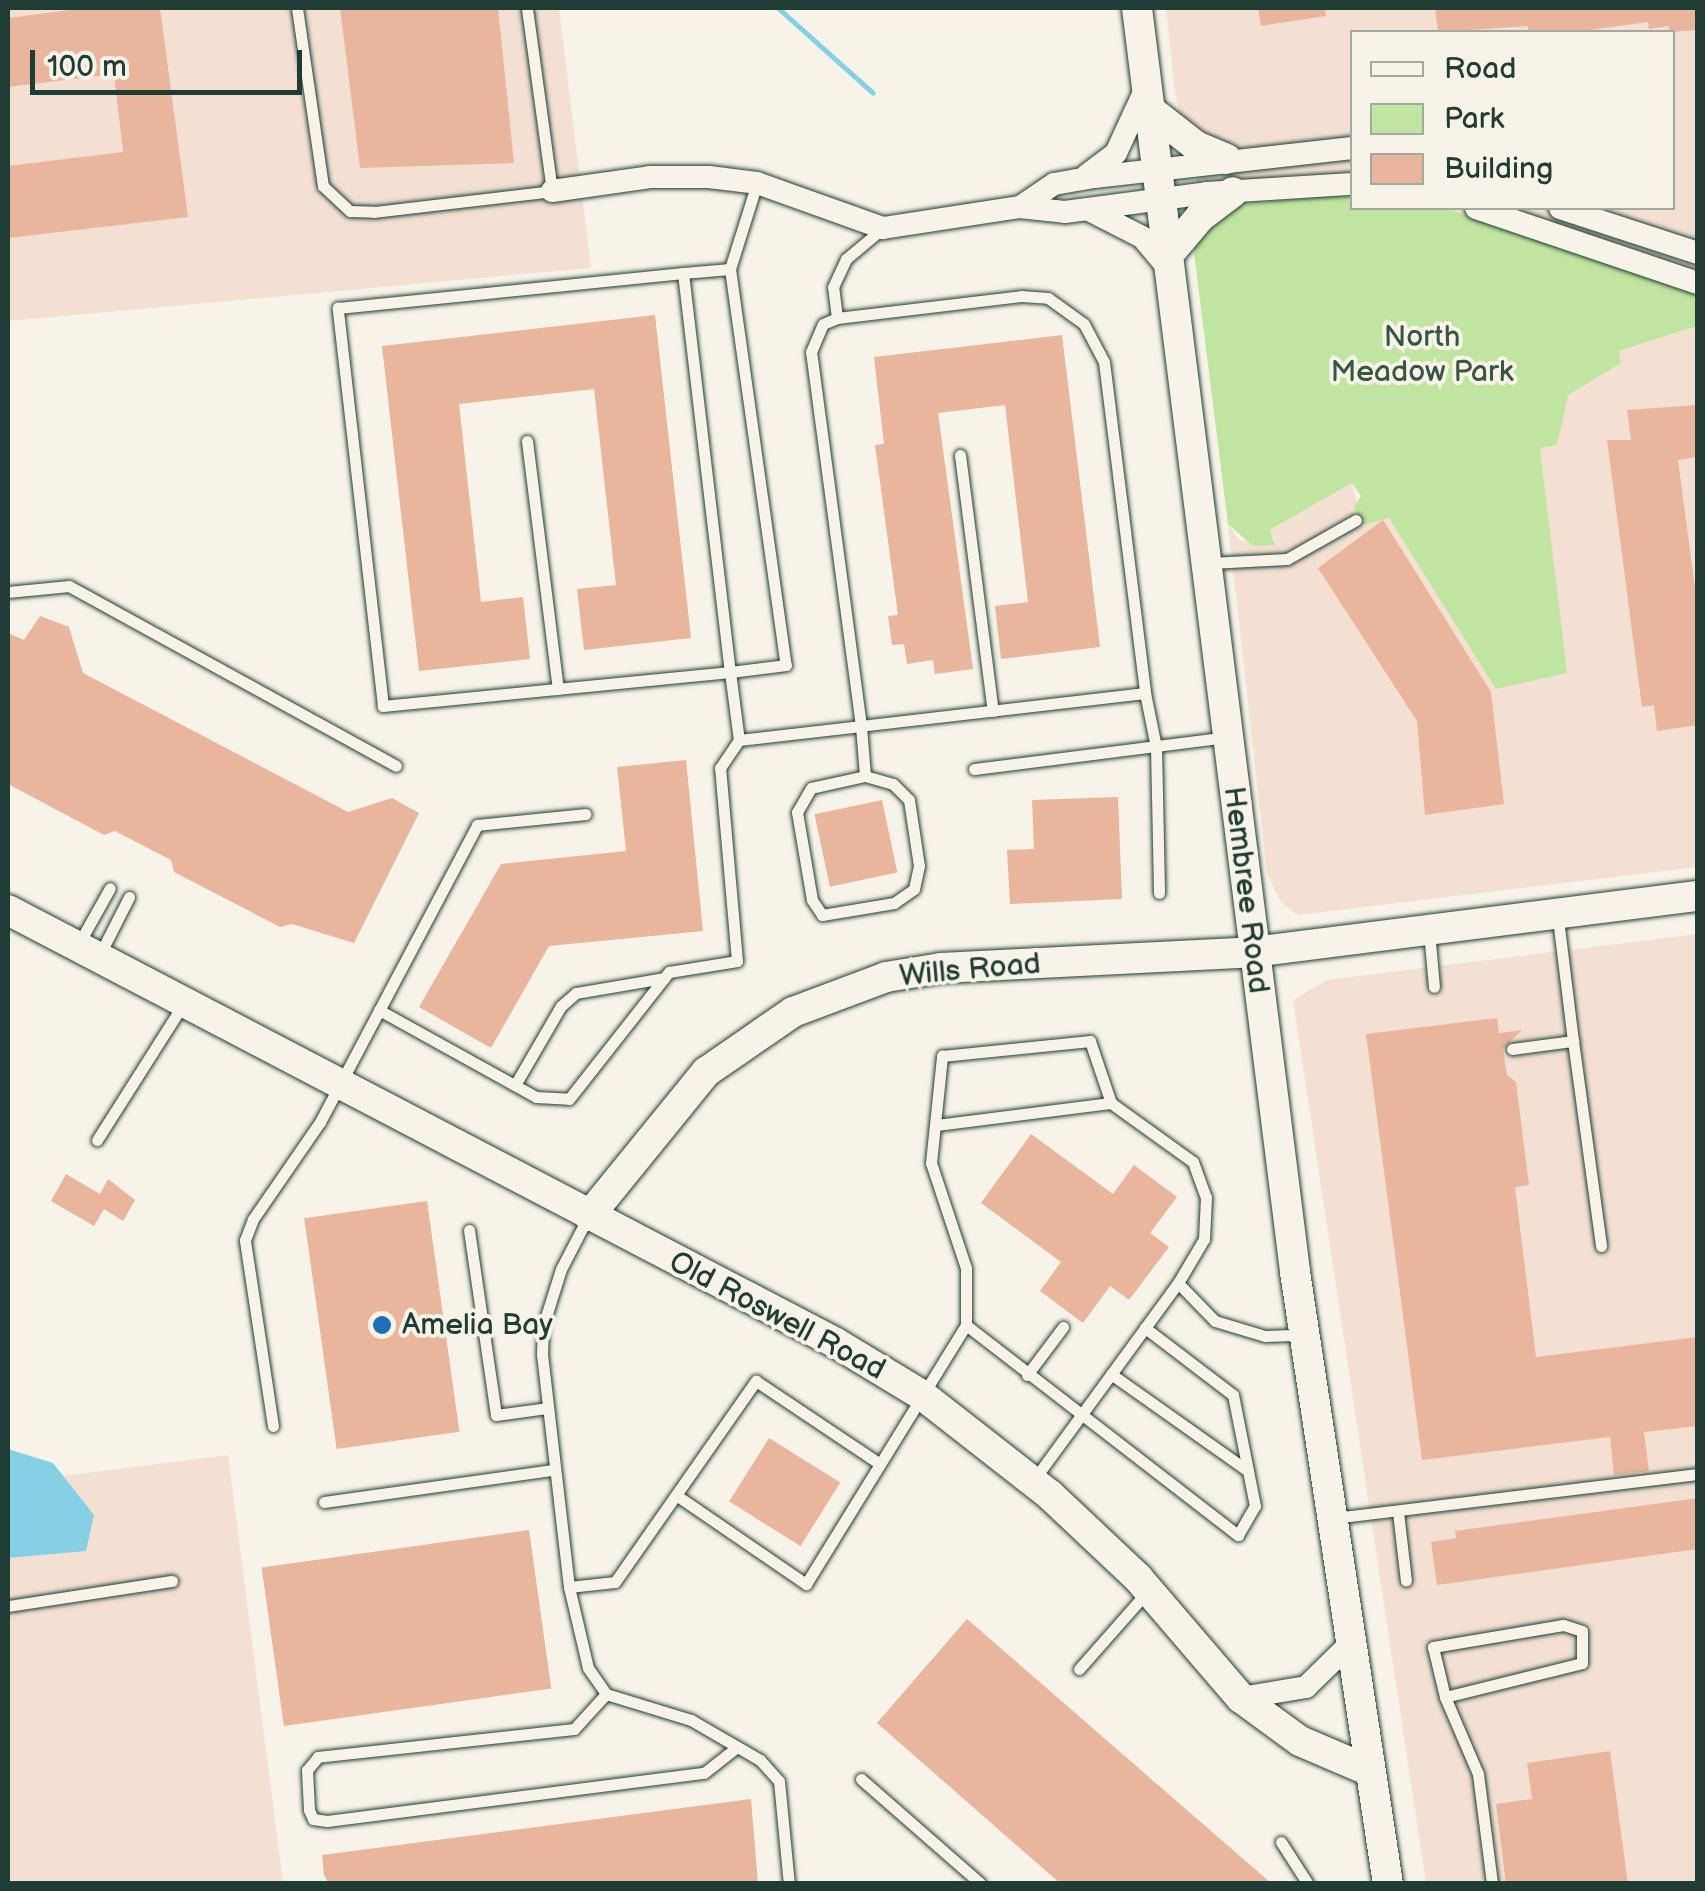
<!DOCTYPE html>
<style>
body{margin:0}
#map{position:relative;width:1705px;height:1891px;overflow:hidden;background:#f7f3e8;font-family:"Balsamiq Sans",sans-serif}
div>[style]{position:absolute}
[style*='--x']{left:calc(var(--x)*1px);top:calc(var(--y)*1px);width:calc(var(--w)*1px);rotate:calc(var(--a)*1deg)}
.built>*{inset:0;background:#f3e0d2}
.green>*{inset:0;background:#c0e5a0}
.water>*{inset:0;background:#86d0e6}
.stream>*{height:5px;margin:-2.5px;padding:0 2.5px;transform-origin:2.5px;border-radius:2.5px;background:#86d0e6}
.building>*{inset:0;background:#eab59d;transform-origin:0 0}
.roads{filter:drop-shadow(0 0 2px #1f3d34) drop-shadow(0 0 2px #1f3d34)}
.lane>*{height:11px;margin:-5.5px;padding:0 5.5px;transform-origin:5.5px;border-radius:5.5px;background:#f7f3e8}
.street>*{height:22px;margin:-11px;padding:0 11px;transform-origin:11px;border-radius:11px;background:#f7f3e8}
.secondary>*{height:30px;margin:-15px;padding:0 15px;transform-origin:15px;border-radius:15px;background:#f7f3e8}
.dots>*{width:28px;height:28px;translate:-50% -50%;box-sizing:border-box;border:5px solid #f7f3e8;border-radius:50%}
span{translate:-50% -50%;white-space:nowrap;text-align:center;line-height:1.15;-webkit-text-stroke:8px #f7f3e8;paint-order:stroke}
.park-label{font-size:30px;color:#375644}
.street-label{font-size:30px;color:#1f3d34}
.poi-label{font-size:30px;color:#1f3d34}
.left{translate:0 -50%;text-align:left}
.frame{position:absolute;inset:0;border:10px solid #1f3d34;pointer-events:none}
.legend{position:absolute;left:1350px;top:30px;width:325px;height:180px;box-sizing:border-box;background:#f7f3e8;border:2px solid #a1aaa0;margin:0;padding:12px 18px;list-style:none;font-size:30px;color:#1f3d34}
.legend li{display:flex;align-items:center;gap:20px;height:50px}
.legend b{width:50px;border:2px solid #a1aaa0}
.scale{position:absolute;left:30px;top:50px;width:272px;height:45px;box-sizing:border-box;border:5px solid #1f3d34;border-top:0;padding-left:12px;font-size:30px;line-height:35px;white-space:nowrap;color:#1f3d34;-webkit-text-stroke:8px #f7f3e8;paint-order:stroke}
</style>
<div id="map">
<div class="built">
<div style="clip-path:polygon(8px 8px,559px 8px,591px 268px,8px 321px)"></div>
<div style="clip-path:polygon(1166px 8px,1697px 8px,1697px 291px,1446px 208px,1672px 208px,1672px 32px,1352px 32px,1352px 193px,1206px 218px,1175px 93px)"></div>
<div style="clip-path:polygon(1697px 326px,1697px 867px,1298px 915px,1280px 901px,1267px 873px,1228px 524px,1239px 540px,1276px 541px,1269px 531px,1352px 483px,1363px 524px,1389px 517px,1496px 688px,1566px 673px,1540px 448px,1568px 395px,1619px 351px)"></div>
<div style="clip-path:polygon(1697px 934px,1697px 1883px,1426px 1883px,1293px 1000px,1327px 980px)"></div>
<div style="clip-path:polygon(228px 1455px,283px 1883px,8px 1883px,8px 1483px)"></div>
</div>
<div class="green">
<div style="clip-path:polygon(1352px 193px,1352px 208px,1446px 208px,1697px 291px,1697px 326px,1619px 351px,1621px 363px,1568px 395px,1557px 445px,1540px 448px,1567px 673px,1496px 689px,1389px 518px,1363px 525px,1354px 507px,1361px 496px,1352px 483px,1270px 530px,1275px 545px,1253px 546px,1228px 524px,1194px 253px,1197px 234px,1224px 207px)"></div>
</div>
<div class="water">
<div style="clip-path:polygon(8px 1449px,53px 1463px,94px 1515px,86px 1551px,8px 1558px)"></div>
</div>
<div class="stream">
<div style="--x:778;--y:8;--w:127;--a:41.8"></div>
</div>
<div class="building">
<div style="clip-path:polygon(85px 8px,160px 8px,188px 217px,8px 238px,8px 166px,123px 152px,114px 74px,8px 87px,8px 18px)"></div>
<div style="clip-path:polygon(340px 8px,498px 8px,514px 163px,360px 168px)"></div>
<div style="clip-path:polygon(1258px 8px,1325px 8px,1326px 16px,1261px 26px)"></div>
<div style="clip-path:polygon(1435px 8px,1698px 8px,1698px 30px,1669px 32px,1669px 26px,1649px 29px,1648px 22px,1575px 32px,1528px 32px,1528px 26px,1438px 32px)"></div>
<div style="clip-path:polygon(655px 315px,691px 638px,584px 650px,577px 589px,616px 585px,594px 389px,459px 404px,481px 602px,523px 597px,530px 659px,419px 671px,382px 346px)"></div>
<div style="clip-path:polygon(1062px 335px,1100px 647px,1001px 659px,995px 606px,1028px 602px,1005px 405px,938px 413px,973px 669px,935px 674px,933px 660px,907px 664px,904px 644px,892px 645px,888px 616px,898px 615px,875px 445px,884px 444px,874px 357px)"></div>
<div style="clip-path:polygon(1698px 405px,1698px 457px,1678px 460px,1698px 610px,1698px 725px,1657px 731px,1654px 705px,1642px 707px,1607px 440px,1631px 440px,1627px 410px)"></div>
<div style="clip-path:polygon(1383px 520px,1491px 692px,1504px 804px,1425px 815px,1417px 721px,1318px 568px)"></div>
<div style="clip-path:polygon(40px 616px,69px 627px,83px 673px,348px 812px,392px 798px,419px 813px,354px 943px,292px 924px,280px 927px,174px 872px,171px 860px,115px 831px,104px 835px,8px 784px,8px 633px,24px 640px)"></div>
<div style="clip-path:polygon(686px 760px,703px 931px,549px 946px,491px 1048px,419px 1007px,501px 864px,626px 851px,617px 767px)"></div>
<div style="clip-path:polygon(1118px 797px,1122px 899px,1010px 904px,1007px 850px,1034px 849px,1032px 800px)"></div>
<div style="left:882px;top:800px;width:74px;height:69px;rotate:78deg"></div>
<div style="clip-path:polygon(1497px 1018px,1499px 1033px,1522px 1030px,1503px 1049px,1507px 1075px,1516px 1082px,1529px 1185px,1515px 1187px,1536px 1357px,1698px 1337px,1698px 1426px,1644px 1432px,1649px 1471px,1614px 1475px,1610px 1437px,1422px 1460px,1366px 1034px)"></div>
<div style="clip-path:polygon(1031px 1134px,1113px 1194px,1134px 1165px,1177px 1197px,1150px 1233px,1169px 1247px,1129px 1300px,1110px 1286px,1083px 1323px,1040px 1291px,1061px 1262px,981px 1203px)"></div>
<div style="clip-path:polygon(66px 1174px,100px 1194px,108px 1179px,135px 1200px,123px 1221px,104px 1209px,94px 1226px,51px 1201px)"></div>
<div style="left:427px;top:1201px;width:233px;height:124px;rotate:82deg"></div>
<div style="left:769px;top:1438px;width:84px;height:75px;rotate:32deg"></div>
<div style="clip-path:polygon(1698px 1498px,1698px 1549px,1437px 1585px,1431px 1542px,1456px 1538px,1455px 1531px)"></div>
<div style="left:529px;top:1530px;width:160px;height:270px;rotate:82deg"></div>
<div style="clip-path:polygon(967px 1619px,1272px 1884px,1061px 1884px,877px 1723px)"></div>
<div style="clip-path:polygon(1610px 1751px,1628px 1884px,1506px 1884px,1496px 1804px,1532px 1799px,1527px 1763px)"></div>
<div style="clip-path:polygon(751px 1799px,758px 1884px,329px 1884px,324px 1875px,322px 1855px)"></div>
</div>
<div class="roads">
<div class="lane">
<div style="--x:297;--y:8;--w:180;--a:81.7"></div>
<div style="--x:323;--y:186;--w:37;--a:43"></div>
<div style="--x:350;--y:211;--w:24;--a:2"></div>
<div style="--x:374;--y:212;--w:179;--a:-6.7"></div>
<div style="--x:552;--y:191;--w:185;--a:-97.8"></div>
<div style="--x:730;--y:269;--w:90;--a:-72.6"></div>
<div style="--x:683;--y:273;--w:402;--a:83.3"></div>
<div style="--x:730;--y:672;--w:349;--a:174.4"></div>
<div style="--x:383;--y:706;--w:401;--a:-96.5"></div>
<div style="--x:338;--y:308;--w:347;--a:-5.8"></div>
<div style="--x:683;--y:273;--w:47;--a:-4.9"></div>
<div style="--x:730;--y:269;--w:400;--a:82"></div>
<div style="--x:786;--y:665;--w:56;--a:172.9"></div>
<div style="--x:730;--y:672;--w:69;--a:82.5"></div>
<div style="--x:837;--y:318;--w:185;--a:-6.8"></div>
<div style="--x:1021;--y:296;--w:27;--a:4"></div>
<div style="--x:1048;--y:298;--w:44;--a:35.8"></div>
<div style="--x:1084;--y:324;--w:43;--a:62.2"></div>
<div style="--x:1104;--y:362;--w:334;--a:82.9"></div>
<div style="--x:1145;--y:693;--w:286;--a:173.4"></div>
<div style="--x:861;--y:726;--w:377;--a:-97.6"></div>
<div style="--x:811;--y:352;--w:30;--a:-67"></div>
<div style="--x:823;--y:324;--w:15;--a:-23"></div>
<div style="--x:837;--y:318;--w:31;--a:-97"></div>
<div style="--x:833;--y:287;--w:31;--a:-65"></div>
<div style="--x:846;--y:259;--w:48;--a:-40"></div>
<div style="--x:527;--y:441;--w:250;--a:82.9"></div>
<div style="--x:960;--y:455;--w:258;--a:82.7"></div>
<div style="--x:1210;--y:563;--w:77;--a:-3"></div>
<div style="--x:1287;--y:559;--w:79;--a:-29.5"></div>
<div style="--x:8;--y:592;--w:61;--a:-5.6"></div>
<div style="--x:69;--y:586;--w:373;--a:28.8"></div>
<div style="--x:1145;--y:693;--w:55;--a:78.5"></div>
<div style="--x:1156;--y:747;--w:146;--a:88.8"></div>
<div style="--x:974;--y:769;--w:255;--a:-7.2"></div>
<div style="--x:1429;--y:931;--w:56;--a:84.9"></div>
<div style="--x:78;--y:945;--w:65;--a:-60.7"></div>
<div style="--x:100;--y:954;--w:64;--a:-63"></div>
<div style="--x:379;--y:1010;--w:179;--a:29"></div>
<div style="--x:536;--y:1097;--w:33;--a:3"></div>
<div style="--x:569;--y:1099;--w:162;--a:-51.8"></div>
<div style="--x:669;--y:972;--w:69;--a:-9.2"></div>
<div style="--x:737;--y:961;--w:194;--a:-95"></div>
<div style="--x:720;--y:768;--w:34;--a:-56"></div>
<div style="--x:739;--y:740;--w:123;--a:-6.5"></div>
<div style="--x:861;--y:726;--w:50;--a:85.4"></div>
<div style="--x:865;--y:776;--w:55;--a:167.5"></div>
<div style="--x:811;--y:788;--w:28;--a:120"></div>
<div style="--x:797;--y:812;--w:89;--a:80.3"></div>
<div style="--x:812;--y:900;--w:18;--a:56"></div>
<div style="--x:822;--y:915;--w:73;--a:-9.5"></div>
<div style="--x:894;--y:903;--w:24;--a:-35"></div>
<div style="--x:914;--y:889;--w:24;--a:-78"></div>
<div style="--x:919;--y:866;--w:67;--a:-98.6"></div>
<div style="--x:909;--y:800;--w:23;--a:-135"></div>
<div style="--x:893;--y:784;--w:29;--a:-164"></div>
<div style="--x:1573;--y:1041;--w:207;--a:82.2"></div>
<div style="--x:1512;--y:1049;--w:62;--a:-7.5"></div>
<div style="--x:1573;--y:1041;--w:124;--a:-97"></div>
<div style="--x:515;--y:1085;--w:91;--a:-59.8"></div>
<div style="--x:561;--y:1006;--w:20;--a:-41"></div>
<div style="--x:576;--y:993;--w:89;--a:-9.7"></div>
<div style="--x:936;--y:1125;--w:176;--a:-7.2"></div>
<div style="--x:97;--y:1140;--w:162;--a:-57.6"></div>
<div style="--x:588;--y:1217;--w:59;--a:117.4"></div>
<div style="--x:561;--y:1269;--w:60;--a:107.5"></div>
<div style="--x:543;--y:1326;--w:28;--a:92"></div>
<div style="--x:542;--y:1354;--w:235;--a:83.4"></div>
<div style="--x:569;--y:1587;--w:83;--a:76.8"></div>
<div style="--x:588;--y:1668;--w:32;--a:55"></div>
<div style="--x:469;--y:1230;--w:187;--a:81.7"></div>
<div style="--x:496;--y:1415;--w:51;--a:-7.8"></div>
<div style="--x:966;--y:1325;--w:344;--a:37.7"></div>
<div style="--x:1238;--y:1535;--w:34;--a:-60"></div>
<div style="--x:1255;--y:1506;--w:113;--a:-101.2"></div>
<div style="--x:1233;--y:1395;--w:111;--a:-142.7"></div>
<div style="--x:1111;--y:1374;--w:168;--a:35.3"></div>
<div style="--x:1027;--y:1375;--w:60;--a:-53.1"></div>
<div style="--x:273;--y:1426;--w:188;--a:-98.6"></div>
<div style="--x:245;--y:1240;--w:22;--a:-69"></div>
<div style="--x:253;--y:1219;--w:118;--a:-55.4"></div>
<div style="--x:320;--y:1122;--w:336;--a:-62.1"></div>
<div style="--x:477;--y:825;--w:109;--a:-5.8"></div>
<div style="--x:1033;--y:1481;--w:245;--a:-53.8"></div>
<div style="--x:1178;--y:1283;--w:53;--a:45.8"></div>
<div style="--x:1215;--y:1321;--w:52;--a:16.7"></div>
<div style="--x:1265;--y:1336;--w:35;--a:-2"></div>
<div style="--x:676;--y:1495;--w:158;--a:34.4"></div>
<div style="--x:806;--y:1584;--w:304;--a:-58.3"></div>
<div style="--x:966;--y:1325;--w:57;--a:-90"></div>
<div style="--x:966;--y:1268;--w:111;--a:-108.4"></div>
<div style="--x:931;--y:1163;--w:108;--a:-84.1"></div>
<div style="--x:942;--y:1056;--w:149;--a:-5.8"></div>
<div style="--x:1090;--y:1041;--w:65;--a:71.3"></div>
<div style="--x:1111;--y:1103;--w:101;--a:35.7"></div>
<div style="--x:1193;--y:1162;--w:37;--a:70"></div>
<div style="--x:1206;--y:1197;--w:42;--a:92.7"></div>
<div style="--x:1204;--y:1239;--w:51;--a:120.6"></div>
<div style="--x:324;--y:1502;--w:231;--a:-8"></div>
<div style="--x:1398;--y:1512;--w:69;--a:83.4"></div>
<div style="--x:1334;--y:1518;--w:367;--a:-6.9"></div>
<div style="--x:569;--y:1587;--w:46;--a:-6.2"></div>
<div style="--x:615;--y:1582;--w:246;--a:-55"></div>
<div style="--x:756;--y:1381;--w:149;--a:33.8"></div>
<div style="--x:8;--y:1606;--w:166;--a:-8.7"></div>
<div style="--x:1079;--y:1669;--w:101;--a:-48.6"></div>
<div style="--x:606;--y:1694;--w:47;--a:132.4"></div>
<div style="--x:574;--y:1729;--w:258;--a:173.8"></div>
<div style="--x:318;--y:1757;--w:17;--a:130"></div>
<div style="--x:307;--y:1770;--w:40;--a:87.1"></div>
<div style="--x:309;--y:1810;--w:10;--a:66"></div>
<div style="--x:313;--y:1819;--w:14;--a:8"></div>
<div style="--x:327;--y:1821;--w:380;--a:-7.3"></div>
<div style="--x:704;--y:1773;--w:42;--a:-38.2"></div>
<div style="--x:606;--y:1694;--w:89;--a:17"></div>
<div style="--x:691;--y:1720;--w:80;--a:30.1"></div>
<div style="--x:760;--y:1760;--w:28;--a:48"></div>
<div style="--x:779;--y:1781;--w:103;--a:84.5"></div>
<div style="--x:1445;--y:1697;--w:141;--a:-13.9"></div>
<div style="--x:1582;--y:1663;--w:32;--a:-90"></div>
<div style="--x:1582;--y:1631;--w:20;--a:-162"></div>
<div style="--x:1563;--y:1625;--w:132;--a:170.4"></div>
<div style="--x:1433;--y:1647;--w:51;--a:76.5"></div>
<div style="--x:1445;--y:1697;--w:84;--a:66.8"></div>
<div style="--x:1478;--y:1774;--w:111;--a:82.7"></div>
<div style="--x:861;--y:1779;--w:159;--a:41.2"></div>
<div style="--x:1281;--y:1842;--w:50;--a:57.3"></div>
</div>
<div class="street">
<div style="--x:1087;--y:175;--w:36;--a:-37"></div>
<div style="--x:1116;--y:153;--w:72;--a:-65.2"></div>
<div style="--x:552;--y:191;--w:99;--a:-8.1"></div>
<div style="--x:650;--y:177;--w:59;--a:0"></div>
<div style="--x:709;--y:177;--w:48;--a:7.1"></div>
<div style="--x:757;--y:183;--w:134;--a:19.7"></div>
<div style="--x:883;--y:228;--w:139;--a:-8.7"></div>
<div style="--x:1020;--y:207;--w:45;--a:6.3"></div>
<div style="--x:1065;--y:212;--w:143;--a:-7.6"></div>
<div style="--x:1207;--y:193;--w:145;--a:-3.6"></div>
<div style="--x:1020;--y:207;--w:41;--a:-34.1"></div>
<div style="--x:1054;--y:184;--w:41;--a:-9.9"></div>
<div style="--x:1094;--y:177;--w:260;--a:-6.4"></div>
<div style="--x:1476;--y:208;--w:234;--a:18.7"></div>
<div style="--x:1560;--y:208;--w:145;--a:18.1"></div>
<div style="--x:1091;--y:211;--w:57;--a:27"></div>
<div style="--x:1142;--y:237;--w:43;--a:49.7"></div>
<div style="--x:1241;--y:1698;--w:66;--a:-9.6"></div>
<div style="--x:1306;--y:1687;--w:62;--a:-44.3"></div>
</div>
<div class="secondary">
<div style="--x:1137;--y:8;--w:1274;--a:82.87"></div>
<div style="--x:1295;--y:1272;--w:619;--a:81.36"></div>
<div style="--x:1150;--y:110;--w:58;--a:38"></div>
<div style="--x:1196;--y:146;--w:33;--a:23"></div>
<div style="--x:1168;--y:255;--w:50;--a:-49.9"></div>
<div style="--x:1200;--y:217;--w:41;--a:-37.1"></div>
<div style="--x:8;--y:910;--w:934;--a:27.61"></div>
<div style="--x:836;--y:1343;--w:100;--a:31.2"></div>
<div style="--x:922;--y:1395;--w:162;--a:38"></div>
<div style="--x:1050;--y:1495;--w:121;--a:43.3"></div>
<div style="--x:1138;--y:1578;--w:158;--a:49.4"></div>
<div style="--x:1241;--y:1698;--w:73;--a:36.1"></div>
<div style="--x:1300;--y:1741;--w:76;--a:23.2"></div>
<div style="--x:589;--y:1216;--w:186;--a:-50.9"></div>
<div style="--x:706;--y:1072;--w:106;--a:-34.6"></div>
<div style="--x:793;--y:1012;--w:99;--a:-20.6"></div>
<div style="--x:886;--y:977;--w:56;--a:-9.3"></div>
<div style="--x:941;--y:968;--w:312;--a:-2.9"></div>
<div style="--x:1253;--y:952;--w:449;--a:-7.2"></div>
</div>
</div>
<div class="dots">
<div style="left:382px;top:1325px;background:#1f6fb2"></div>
</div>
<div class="park-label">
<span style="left:1422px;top:354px">North<br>Meadow Park</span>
</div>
<div class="street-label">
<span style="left:1246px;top:890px;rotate:83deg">Hembree Road</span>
<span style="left:970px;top:970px;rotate:-5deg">Wills Road</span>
<span style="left:777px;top:1316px;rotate:28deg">Old Roswell Road</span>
</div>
<div class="poi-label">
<span class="left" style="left:402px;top:1325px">Amelia Bay</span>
</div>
<div class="frame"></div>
<ul class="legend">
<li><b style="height:12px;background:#f7f3e8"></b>Road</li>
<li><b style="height:28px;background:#c0e5a0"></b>Park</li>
<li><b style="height:28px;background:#eab59d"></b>Building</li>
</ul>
<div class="scale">100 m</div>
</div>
